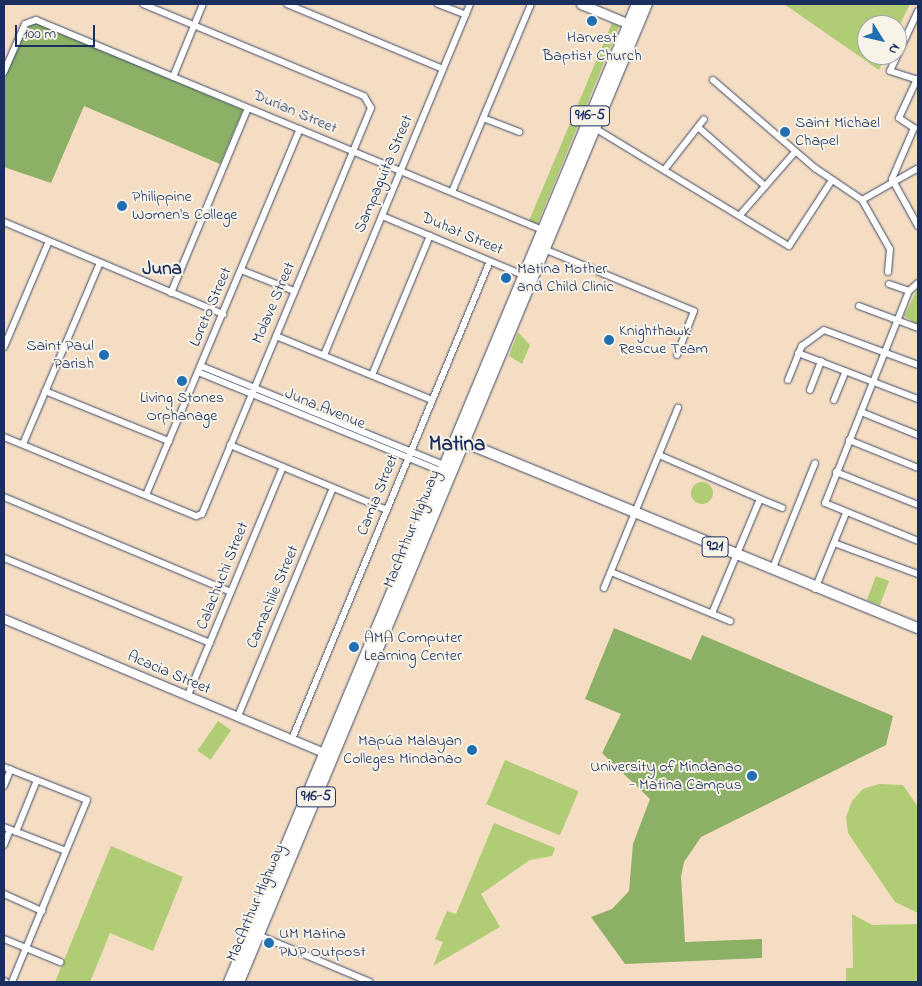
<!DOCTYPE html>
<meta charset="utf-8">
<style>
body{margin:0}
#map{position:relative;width:922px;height:986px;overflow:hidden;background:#f4ddc2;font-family:"Indie Flower",sans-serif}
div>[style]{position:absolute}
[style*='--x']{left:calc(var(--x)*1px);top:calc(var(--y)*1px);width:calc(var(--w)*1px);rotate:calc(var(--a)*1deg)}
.green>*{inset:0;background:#b0cd75;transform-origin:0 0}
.round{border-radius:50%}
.forest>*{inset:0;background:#8cb066}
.roads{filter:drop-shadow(0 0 1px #3c496d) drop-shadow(0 0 1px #3c496d)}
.minor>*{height:6px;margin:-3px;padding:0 3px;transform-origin:3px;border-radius:3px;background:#fff}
.tertiary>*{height:8px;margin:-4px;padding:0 4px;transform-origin:4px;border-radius:4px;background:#fff}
.secondary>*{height:9px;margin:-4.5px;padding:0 4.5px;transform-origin:4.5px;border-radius:4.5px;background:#fff}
.primary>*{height:10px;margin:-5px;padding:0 5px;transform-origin:5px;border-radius:5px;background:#fff}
.dots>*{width:14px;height:14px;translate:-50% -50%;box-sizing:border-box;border:2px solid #f7f3e8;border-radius:50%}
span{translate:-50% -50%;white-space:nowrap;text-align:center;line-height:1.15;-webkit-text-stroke:4px #f7f3e8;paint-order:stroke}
.shield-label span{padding:1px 4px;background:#f7f3e8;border:1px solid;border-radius:4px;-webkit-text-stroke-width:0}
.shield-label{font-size:15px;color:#1b2f5e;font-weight:700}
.poi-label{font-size:16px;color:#1b2f5e}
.left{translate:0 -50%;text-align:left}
.right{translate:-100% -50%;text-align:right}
.street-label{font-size:16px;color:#1b2f5e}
.quarter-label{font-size:19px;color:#1b2f5e;font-weight:700}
.district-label{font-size:21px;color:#1b2f5e;font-weight:700}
.frame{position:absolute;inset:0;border:5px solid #1b2f5e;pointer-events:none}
.north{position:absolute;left:857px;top:15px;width:50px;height:50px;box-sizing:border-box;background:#f7f3e8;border:1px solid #9fa5b1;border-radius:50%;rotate:126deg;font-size:14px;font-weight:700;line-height:20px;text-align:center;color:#1b2f5e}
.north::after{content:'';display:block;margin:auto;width:18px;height:22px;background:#1f6fb2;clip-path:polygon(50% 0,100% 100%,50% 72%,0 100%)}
.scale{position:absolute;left:15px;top:25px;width:80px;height:22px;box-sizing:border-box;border:2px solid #1b2f5e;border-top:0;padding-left:6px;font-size:15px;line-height:18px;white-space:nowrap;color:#1b2f5e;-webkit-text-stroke:4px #f7f3e8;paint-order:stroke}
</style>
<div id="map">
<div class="green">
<div style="clip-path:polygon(784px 4px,910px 4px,897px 31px,897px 25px,867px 25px,867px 55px,886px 55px,879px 70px)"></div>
<div style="clip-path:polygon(612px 23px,619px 26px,537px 225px,529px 221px)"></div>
<div style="clip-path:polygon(918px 288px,918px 325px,904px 316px)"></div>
<div style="clip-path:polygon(518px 332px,530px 345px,522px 364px,509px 356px)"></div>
<div class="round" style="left:691px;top:482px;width:22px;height:22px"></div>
<div style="left:876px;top:576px;width:14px;height:26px;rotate:21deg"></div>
<div style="left:218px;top:721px;width:16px;height:36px;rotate:35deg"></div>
<div style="left:505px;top:760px;width:80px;height:48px;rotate:23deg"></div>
<div style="clip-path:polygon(879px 784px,903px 785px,918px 807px,918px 913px,895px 902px,848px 833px,846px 817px,852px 801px,863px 789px)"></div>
<div style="clip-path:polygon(494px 823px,555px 848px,552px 856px,530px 860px,481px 894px,500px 927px,433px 966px,443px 942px,435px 939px,447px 911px,456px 914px)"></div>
<div style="clip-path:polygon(111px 846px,183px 877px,153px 951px,110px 933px,90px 982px,55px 982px)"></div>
<div style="clip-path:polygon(852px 914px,872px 925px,918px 924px,918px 982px,846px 982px,846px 968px,853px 968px)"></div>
</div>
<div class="forest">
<div style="clip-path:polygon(37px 23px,243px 110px,220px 164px,84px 106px,51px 183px,4px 167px,4px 79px,26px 25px)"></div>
<div style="clip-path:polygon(614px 628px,691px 660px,702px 635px,893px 716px,886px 745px,701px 837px,684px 862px,681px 877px,685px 942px,762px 939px,762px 958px,625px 964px,591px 917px,612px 909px,629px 891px,633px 844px,650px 799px,602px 753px,621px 714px,585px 699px)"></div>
</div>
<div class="roads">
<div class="minor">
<div style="--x:287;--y:4;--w:169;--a:22.6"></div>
<div style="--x:438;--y:4;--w:30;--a:21"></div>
<div style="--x:918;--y:11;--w:66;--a:115"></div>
<div style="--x:890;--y:71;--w:29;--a:18"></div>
<div style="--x:4;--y:72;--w:52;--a:-66.4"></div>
<div style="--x:25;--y:24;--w:12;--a:-20"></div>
<div style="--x:36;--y:20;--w:551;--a:22.52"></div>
<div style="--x:173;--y:77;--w:79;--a:-67.7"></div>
<div style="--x:917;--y:79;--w:43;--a:114.8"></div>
<div style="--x:899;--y:118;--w:18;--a:34"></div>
<div style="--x:914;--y:128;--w:56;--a:113.3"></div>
<div style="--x:892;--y:179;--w:54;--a:61"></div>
<div style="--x:713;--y:80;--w:135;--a:40.8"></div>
<div style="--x:815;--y:168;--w:57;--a:34.2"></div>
<div style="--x:862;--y:200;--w:56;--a:60.3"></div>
<div style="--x:890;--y:249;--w:23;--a:95"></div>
<div style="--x:483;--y:118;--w:39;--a:21"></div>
<div style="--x:593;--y:127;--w:229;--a:31.3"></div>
<div style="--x:789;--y:246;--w:79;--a:-56.9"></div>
<div style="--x:699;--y:128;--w:88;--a:41.3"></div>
<div style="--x:665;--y:169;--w:63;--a:-52"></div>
<div style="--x:452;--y:192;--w:204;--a:-67.2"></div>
<div style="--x:862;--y:200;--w:64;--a:-29.7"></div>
<div style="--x:740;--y:215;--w:84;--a:-48.9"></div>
<div style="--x:382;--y:216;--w:153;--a:22.7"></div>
<div style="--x:4;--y:222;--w:238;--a:22.8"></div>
<div style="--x:544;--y:249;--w:162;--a:22.5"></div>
<div style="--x:694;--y:311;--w:47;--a:111.1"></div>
<div style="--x:241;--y:270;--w:57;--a:21.6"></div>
<div style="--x:918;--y:283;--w:12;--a:138"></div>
<div style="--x:909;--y:291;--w:228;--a:111.6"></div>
<div style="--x:825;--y:503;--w:100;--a:22.2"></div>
<div style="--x:889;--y:284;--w:21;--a:19"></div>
<div style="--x:171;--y:293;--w:200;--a:-67.4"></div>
<div style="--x:859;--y:306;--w:63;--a:20.4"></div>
<div style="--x:276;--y:336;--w:169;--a:22.3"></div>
<div style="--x:4;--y:347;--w:115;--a:-67"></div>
<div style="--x:798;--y:353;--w:129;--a:21"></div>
<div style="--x:324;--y:355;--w:380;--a:-67.4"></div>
<div style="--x:201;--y:366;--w:261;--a:22.2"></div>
<div style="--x:198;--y:372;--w:262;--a:22.2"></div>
<div style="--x:372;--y:375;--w:151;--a:-67.4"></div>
<div style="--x:788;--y:380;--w:37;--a:-68"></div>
<div style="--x:802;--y:346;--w:27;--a:-36"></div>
<div style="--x:824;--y:330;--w:100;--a:20.4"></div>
<div style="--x:810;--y:390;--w:31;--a:-69"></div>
<div style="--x:45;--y:391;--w:134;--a:22"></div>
<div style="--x:834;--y:400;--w:31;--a:-68"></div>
<div style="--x:861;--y:412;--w:61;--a:22"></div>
<div style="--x:4;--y:437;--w:208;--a:22.4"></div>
<div style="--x:196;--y:516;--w:6;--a:-18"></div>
<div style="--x:202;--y:514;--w:440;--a:-67.4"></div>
<div style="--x:371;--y:108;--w:14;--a:-120"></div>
<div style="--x:364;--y:96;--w:239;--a:-157.4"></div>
<div style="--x:849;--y:440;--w:74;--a:22.1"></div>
<div style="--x:23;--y:444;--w:197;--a:-67"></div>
<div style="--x:230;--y:445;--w:170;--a:22.5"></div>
<div style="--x:659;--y:455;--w:110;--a:23.5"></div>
<div style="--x:760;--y:499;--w:124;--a:112.8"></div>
<div style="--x:836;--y:472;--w:88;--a:21.9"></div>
<div style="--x:146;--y:495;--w:397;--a:-67.2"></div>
<div style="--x:4;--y:497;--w:246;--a:22.7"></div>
<div style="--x:760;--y:499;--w:24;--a:22"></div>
<div style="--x:834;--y:543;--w:90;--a:20.3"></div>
<div style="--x:4;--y:558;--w:223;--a:22.4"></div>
<div style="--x:772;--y:570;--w:115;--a:-68.1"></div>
<div style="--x:611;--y:572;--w:129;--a:22.4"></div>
<div style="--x:604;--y:588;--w:195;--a:-67.7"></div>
<div style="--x:815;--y:589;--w:82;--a:-67.8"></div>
<div style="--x:188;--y:695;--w:247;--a:-67.4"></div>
<div style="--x:238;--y:716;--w:247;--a:-67.4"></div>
<div style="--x:292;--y:739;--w:517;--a:-67.5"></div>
<div style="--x:4;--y:767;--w:89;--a:21.7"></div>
<div style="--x:87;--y:800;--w:197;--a:112.4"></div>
<div style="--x:4;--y:786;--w:18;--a:-68"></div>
<div style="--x:4;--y:827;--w:66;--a:21.2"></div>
<div style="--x:16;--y:832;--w:56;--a:-68"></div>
<div style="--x:4;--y:845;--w:16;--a:-68"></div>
<div style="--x:4;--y:894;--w:42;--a:24.1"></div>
<div style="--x:258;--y:935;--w:121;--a:22.8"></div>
<div style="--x:4;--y:939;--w:61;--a:22.3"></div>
<div style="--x:4;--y:981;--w:2;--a:27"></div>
</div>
<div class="tertiary">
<div style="--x:4;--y:619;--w:347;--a:22.7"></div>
</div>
<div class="secondary">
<div style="--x:581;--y:4;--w:57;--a:22.5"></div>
</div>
<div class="primary">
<div style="--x:459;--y:440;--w:496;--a:22.3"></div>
<div style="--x:229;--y:982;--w:1060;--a:-67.36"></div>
<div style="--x:239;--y:982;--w:1060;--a:-67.36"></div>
</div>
</div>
<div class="dots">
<div style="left:592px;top:21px;background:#1f6fb2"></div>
<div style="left:785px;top:132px;background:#1f6fb2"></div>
<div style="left:122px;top:206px;background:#1f6fb2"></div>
<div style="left:506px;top:278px;background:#1f6fb2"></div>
<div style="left:609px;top:340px;background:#1f6fb2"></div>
<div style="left:104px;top:355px;background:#1f6fb2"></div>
<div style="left:182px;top:381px;background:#1f6fb2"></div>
<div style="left:354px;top:647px;background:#1f6fb2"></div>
<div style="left:472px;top:750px;background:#1f6fb2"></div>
<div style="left:752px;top:776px;background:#1f6fb2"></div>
<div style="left:269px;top:943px;background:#1f6fb2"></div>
</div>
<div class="shield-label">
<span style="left:590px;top:116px">916-5</span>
<span style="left:715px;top:547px">921</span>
<span style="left:316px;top:797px">916-5</span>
</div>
<div class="poi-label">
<span style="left:592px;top:47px">Harvest<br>Baptist Church</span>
<span class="left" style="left:795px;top:132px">Saint Michael<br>Chapel</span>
<span class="left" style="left:132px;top:206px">Philippine<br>Women's College</span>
<span class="left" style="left:517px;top:278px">Matina Mother<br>and Child Clinic</span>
<span class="left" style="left:619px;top:340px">Knighthawk<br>Rescue Team</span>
<span class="right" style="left:94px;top:355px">Saint Paul<br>Parish</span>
<span style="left:182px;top:407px">Living Stones<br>Orphanage</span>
<span class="left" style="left:364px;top:647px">AMA Computer<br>Learning Center</span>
<span class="right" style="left:462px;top:750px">Mapúa Malayan<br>Colleges Mindanao</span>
<span class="right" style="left:742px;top:776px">University of Mindanao<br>- Matina Campus</span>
<span class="left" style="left:279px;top:943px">UM Matina<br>PNP Outpost</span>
</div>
<div class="street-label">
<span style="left:295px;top:112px;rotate:23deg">Durian Street</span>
<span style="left:384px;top:174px;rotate:-67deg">Sampaguita Street</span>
<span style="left:462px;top:234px;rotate:23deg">Duhat Street</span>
<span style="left:274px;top:303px;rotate:-67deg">Molave Street</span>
<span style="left:211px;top:307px;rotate:-67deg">Loreto Street</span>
<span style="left:325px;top:409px;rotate:22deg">Juna Avenue</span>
<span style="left:378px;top:495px;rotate:-68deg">Camia Street</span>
<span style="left:412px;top:529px;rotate:-68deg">MacArthur Highway</span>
<span style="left:223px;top:576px;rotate:-68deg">Calachuchi Street</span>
<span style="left:273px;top:597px;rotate:-67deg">Camachile Street</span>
<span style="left:169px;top:673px;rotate:23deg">Acacia Street</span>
<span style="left:256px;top:903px;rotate:-67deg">MacArthur Highway</span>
</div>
<div class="quarter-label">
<span style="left:162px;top:270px">Juna</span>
</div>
<div class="district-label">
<span style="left:457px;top:445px">Matina</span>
</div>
<div class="frame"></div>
<div class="north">N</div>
<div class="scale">100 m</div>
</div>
